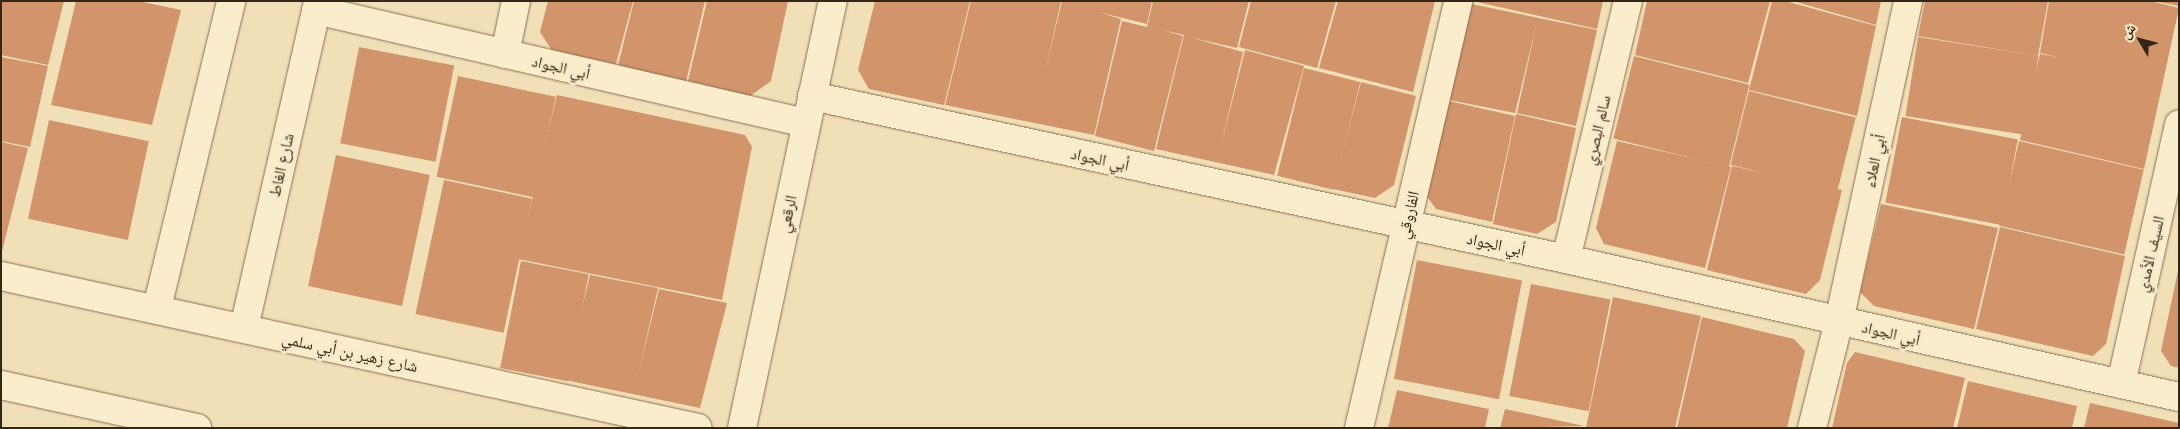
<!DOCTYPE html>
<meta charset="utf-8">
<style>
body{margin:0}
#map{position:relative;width:2180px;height:429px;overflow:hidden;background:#f1dfb8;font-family:Lora,"Noto Naskh Arabic",serif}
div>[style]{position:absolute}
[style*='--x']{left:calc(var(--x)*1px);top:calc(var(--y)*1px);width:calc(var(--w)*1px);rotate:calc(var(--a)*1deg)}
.building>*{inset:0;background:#d2946b;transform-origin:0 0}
.roads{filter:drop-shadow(0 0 1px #886e52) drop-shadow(0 0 1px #886e52)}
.minor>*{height:28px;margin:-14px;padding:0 14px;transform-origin:14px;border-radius:14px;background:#fbeccc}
span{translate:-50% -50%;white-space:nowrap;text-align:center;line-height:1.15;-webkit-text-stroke:5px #f8e9c8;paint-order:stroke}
.street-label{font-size:16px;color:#352619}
.frame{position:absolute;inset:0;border:2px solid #352619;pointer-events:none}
.north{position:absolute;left:2115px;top:15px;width:50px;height:50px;-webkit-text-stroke:4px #f8e9c8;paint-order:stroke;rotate:307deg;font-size:14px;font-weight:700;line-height:20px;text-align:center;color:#352619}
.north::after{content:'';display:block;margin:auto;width:18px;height:22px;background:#352619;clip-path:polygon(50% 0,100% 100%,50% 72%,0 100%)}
</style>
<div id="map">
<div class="building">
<div style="clip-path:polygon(1px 1px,64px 1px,48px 65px,1px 55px)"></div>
<div style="clip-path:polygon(76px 1px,138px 1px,181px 10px,152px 125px,51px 105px)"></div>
<div style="clip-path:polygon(548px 1px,633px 1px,616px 64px,553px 52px,540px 32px)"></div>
<div style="clip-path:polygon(634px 1px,705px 1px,686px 82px,618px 65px)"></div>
<div style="clip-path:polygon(707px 1px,788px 1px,771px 81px,750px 96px,688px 81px)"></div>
<div style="clip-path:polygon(875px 1px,970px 1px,944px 105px,869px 89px,858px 70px)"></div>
<div style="clip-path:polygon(971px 1px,1061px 1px,1045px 72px,1062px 1px,1152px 1px,1147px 24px,1098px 12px,1121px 19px,1094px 135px,945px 105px)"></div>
<div style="clip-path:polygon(1153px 1px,1249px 1px,1237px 48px,1189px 37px,1243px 52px,1219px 154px,1245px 50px,1304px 66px,1274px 175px,1156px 149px,1184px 35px,1162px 30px,1183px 36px,1154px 151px,1095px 136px,1122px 21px,1147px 27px)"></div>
<div style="clip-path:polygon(1251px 1px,1336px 1px,1317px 68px,1239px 47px)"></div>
<div style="clip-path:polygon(1338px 1px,1435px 1px,1413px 92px,1319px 68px)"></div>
<div style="clip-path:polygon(1473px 1px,1603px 1px,1597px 29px)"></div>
<div style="clip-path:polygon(1647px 1px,1770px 1px,1748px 83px,1635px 55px)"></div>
<div style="clip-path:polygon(1772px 1px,1785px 1px,1876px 26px,1857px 116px,1749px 90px)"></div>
<div style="clip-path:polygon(1793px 1px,1881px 1px,1876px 25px)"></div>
<div style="clip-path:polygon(1925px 1px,2048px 1px,2038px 56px,1918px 36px)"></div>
<div style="clip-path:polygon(2049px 1px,2150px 1px,2179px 8px,2144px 169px,2020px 140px,2040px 54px,2062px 58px,2040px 53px)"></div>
<div style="clip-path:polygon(2159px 1px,2179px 1px,2179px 6px,2159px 2px)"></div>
<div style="clip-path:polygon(1471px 4px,1597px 30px,1576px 126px,1517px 113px,1537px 22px,1515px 113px,1449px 100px)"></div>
<div style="left:1918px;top:37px;width:122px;height:80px;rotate:9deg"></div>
<div style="left:359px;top:47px;width:97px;height:98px;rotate:11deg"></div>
<div style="left:1634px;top:56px;width:119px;height:85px;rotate:14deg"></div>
<div style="clip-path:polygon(1px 57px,48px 66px,30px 147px,1px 141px)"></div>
<div style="left:1304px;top:68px;width:58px;height:111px;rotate:14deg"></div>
<div style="left:458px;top:76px;width:100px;height:103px;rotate:12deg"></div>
<div style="clip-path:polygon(1361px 82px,1416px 96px,1394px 185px,1375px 198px,1333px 189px)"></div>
<div style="left:1749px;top:91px;width:110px;height:76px;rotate:14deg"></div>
<div style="clip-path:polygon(557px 95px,745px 135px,752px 147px,722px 300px,518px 259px)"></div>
<div style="clip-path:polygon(1449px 101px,1515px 116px,1492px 222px,1436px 209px,1426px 195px)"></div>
<div style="clip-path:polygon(1516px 114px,1576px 128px,1556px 222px,1537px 234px,1493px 224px)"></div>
<div style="left:1902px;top:117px;width:118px;height:87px;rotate:11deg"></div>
<div style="left:49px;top:120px;width:102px;height:101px;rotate:12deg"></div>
<div style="clip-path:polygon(1617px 141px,1731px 167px,1705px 268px,1604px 244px,1596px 228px)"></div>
<div style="left:2019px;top:141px;width:128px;height:87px;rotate:13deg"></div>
<div style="clip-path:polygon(1px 142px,28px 148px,2px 251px,1px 251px)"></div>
<div style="left:336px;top:155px;width:96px;height:134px;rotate:12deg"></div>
<div style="clip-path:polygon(1732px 166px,1842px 190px,1820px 280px,1806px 294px,1707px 270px)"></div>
<div style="left:444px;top:180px;width:90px;height:137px;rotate:12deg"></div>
<div style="clip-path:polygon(1881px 204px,1998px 228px,1974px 329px,1874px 306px,1860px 292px)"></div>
<div style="clip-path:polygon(2000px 227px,2125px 256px,2106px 344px,2093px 356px,1976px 329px)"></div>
<div style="left:1417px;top:260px;width:107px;height:121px;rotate:11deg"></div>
<div style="left:521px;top:261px;width:69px;height:109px;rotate:11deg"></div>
<div style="clip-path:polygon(2179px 266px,2179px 368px,2171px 366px,2161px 351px)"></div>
<div style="clip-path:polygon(590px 275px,658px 288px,638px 375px,659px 289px,727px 303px,700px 408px,565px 380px)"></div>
<div style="left:1531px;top:284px;width:81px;height:114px;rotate:11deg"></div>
<div style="clip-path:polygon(1613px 297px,1701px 316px,1675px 428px,1586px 428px)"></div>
<div style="clip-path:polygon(1702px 317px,1794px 339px,1805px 351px,1787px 428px,1677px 428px)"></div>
<div style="clip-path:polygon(1855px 352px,1965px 378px,1953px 428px,1832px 428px,1847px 363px)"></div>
<div style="clip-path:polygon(1968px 381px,2077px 406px,2072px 428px,1957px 428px)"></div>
<div style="clip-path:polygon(1397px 390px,1489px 409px,1485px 428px,1388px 428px)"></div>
<div style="clip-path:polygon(2090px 403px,2179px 423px,2179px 428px,2084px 428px)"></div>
<div style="clip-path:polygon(1505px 409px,1584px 426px,1500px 428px)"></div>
</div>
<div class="roads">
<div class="minor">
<div style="--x:316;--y:10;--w:503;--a:12.99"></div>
<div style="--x:505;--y:54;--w:54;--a:-78.3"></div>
<div style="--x:812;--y:96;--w:771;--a:12.2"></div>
<div style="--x:1566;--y:259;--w:628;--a:12.69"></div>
<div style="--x:1566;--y:259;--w:265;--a:-76.5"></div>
<div style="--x:1;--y:276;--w:713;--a:12.3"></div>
<div style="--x:157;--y:308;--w:316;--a:-76.4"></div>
<div style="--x:244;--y:328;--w:335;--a:-77.2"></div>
<div style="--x:2121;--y:384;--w:266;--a:-77.4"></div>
<div style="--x:1;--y:385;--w:201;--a:12.4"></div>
<div style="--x:742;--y:428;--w:437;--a:-78"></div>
<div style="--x:1359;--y:428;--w:438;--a:-76.9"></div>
<div style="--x:1812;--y:428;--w:110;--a:-75.8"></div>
<div style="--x:1839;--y:321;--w:327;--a:-77.8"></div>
</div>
</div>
<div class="street-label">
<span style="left:561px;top:67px;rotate:13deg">أبي الجواد</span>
<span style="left:1597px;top:130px;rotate:-77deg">سالم البصري</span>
<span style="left:1100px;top:159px;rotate:12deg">أبي الجواد</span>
<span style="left:1874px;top:161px;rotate:-78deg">أبي العلاء</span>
<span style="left:281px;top:165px;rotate:-77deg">شارع الغاط</span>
<span style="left:787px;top:214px;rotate:-78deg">الرقعي</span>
<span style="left:1408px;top:215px;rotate:-77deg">الفاروقي</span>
<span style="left:1496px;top:244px;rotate:12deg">أبي الجواد</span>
<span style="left:2150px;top:254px;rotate:-77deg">السيف الأمدي</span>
<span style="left:1891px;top:333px;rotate:13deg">أبي الجواد</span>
<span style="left:350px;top:352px;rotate:12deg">شارع زهير بن أبي سلمي</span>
</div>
<div class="frame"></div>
<div class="north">ش</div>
</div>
